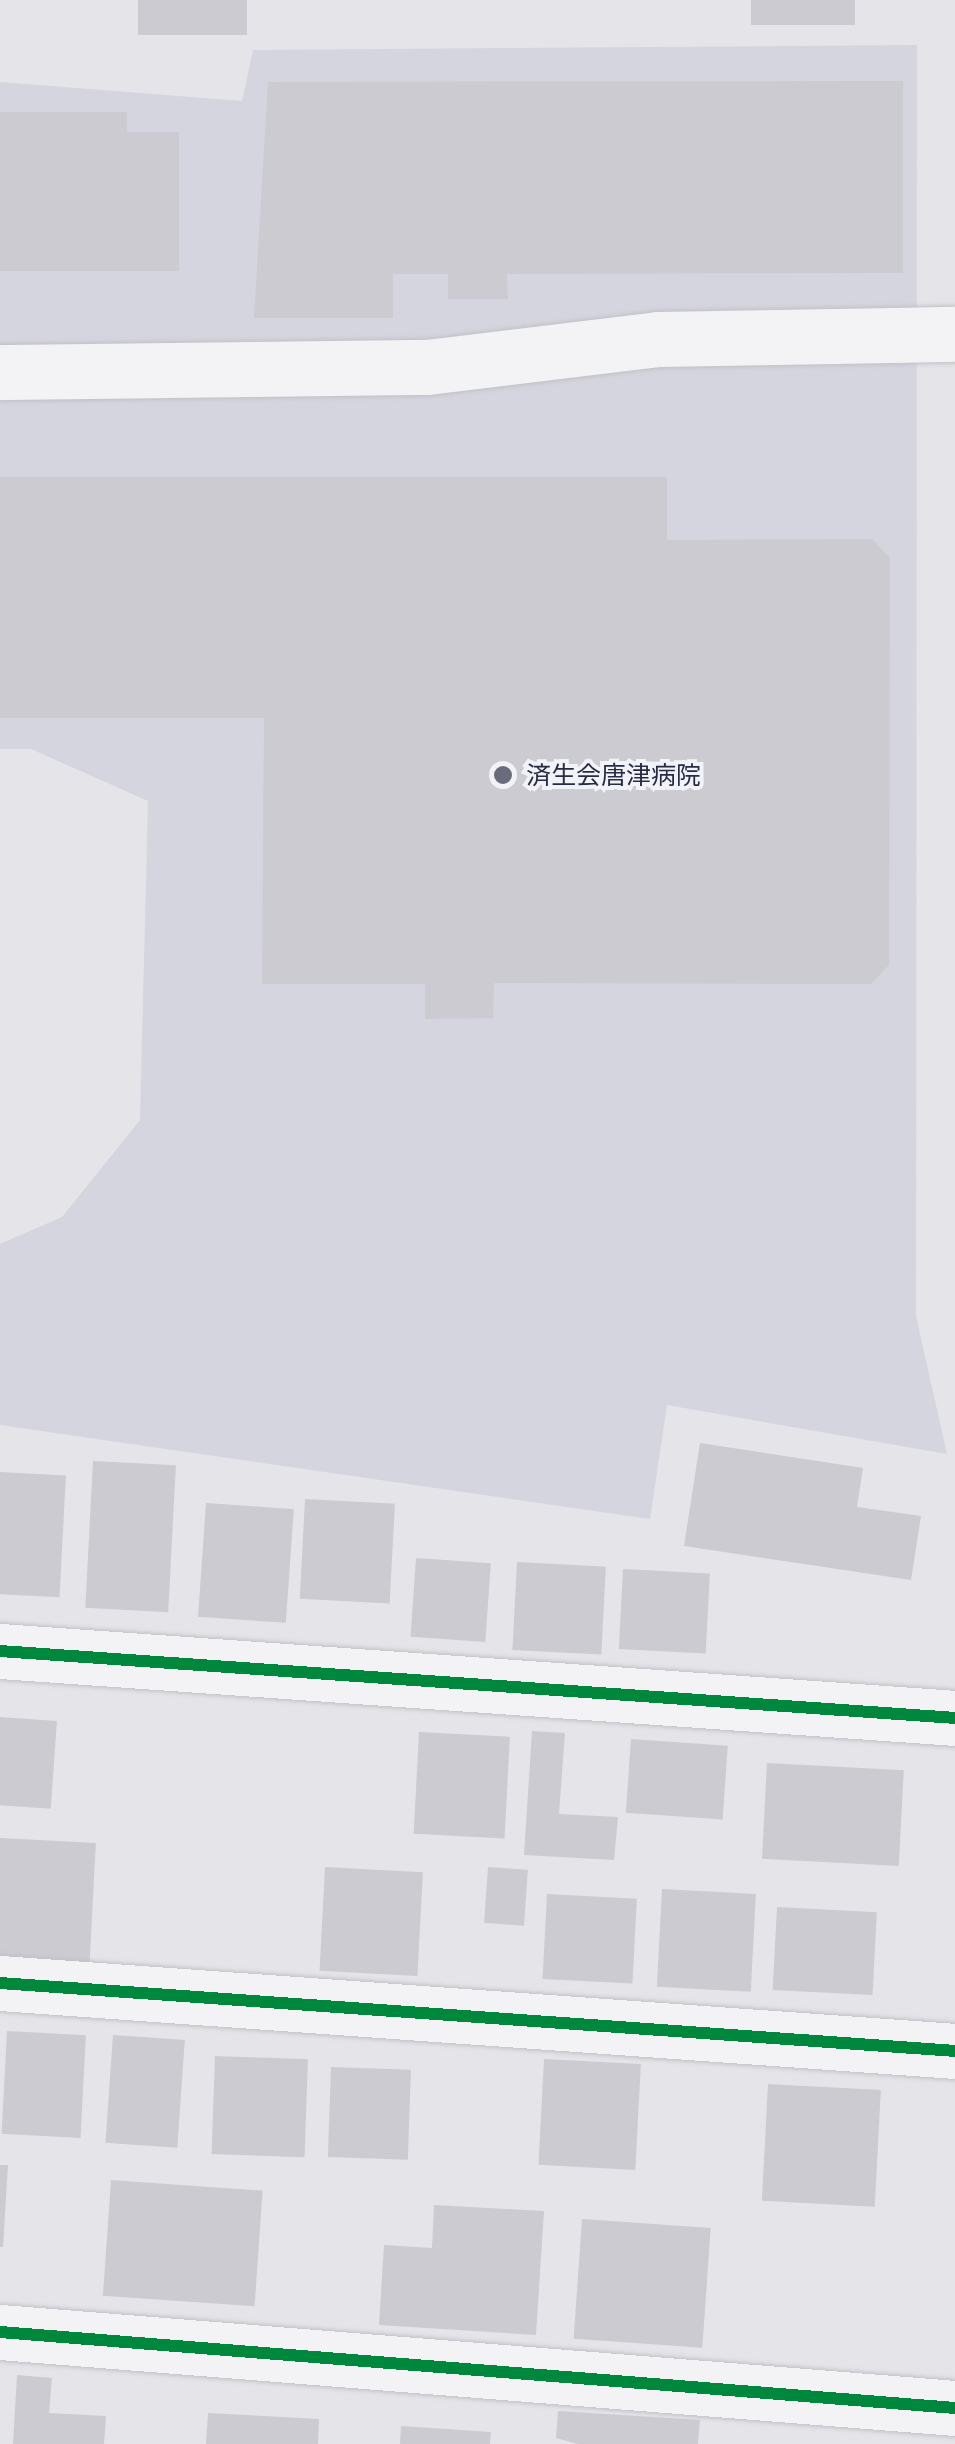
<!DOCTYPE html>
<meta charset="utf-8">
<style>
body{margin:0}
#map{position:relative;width:955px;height:2444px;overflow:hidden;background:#e4e4e9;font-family:"PT Sans Narrow","Noto Sans JP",sans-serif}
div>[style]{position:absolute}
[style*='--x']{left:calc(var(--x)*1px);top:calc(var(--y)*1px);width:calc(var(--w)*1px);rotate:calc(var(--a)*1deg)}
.built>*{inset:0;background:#d4d5de}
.building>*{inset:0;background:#cbcbd1;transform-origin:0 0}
.roads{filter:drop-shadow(0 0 2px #c1c1c7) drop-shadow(0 0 2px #c1c1c7)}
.minor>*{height:55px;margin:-27.5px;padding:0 27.5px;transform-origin:27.5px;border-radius:27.5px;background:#f3f3f6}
.cycleway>*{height:12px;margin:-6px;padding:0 6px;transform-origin:6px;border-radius:6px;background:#00873e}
.dots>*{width:28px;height:28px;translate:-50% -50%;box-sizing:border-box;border:5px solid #f2f3f8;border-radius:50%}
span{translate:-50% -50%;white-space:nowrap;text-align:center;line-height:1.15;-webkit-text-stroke:8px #f2f3f8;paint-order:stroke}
.poi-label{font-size:25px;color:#292b44}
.left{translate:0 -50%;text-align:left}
</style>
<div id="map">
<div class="built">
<div style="clip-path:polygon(917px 45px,916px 1316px,947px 1454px,667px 1405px,650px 1519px,0 1425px,0 1244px,62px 1217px,140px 1120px,148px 801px,31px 749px,0 749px,0 82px,242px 101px,253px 50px)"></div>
</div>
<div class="building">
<div style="left:138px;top:0;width:109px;height:35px"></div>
<div style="left:751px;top:0;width:104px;height:25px"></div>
<div style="clip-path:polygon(903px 81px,903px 273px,507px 274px,508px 299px,448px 299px,448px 274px,393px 274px,393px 318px,254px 318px,268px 82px)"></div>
<div style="clip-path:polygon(0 112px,127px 112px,127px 132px,179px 132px,179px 271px,0 271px)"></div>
<div style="clip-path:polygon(0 477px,667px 477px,667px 540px,872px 539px,890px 558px,889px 965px,871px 984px,494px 983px,493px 1018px,425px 1019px,425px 984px,262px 984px,264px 718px,0 718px)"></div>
<div style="clip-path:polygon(700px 1443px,863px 1468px,857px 1507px,921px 1516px,911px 1580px,684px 1546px)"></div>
<div style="left:93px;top:1461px;width:83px;height:147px;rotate:3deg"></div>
<div style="left:0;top:1472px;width:66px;height:122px;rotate:3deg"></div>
<div style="left:305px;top:1499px;width:90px;height:100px;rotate:3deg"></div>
<div style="left:206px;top:1503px;width:88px;height:114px;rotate:4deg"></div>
<div style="left:416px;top:1558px;width:75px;height:79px;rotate:4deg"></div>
<div style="left:517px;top:1562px;width:89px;height:88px;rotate:3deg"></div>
<div style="left:623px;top:1569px;width:87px;height:80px;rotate:3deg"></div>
<div style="left:0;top:1717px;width:57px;height:88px;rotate:4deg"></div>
<div style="clip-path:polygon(532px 1731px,565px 1733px,559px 1814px,618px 1817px,614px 1860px,524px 1855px)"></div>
<div style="left:419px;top:1732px;width:91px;height:102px;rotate:3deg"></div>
<div style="left:631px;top:1739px;width:97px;height:74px;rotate:4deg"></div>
<div style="left:767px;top:1763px;width:137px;height:96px;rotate:3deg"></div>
<div style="left:0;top:1838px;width:96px;height:120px;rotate:3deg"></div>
<div style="left:325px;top:1867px;width:98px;height:104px;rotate:3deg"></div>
<div style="left:488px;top:1867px;width:40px;height:56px;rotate:4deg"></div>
<div style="left:662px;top:1889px;width:94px;height:98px;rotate:3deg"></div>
<div style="left:547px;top:1894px;width:90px;height:85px;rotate:3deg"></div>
<div style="left:777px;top:1907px;width:100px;height:83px;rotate:3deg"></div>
<div style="left:7px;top:2031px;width:79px;height:103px;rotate:3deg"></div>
<div style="left:113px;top:2035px;width:72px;height:108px;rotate:4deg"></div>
<div style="left:215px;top:2056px;width:93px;height:98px;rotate:2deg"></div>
<div style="left:544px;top:2059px;width:97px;height:106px;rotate:3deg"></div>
<div style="left:331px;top:2067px;width:80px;height:90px;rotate:2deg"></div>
<div style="left:768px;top:2084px;width:113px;height:117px;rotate:3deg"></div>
<div style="clip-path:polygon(0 2165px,8px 2165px,3px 2247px,0 2247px)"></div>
<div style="left:111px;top:2180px;width:152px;height:116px;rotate:4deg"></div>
<div style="clip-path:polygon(434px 2205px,544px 2211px,536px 2335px,379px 2325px,384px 2245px,432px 2248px)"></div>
<div style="left:582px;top:2219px;width:129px;height:120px;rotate:4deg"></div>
<div style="clip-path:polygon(17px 2375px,52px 2378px,49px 2413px,106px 2416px,104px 2444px,13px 2444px)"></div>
<div style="clip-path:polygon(558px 2411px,700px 2420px,698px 2444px,578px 2444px,556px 2438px)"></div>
<div style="clip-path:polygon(208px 2413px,319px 2419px,318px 2444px,206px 2444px)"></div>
<div style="clip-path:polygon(401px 2426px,491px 2432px,490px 2444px,400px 2444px)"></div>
</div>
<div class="roads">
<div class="minor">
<div style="--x:0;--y:372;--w:427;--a:-0.7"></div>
<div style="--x:427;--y:367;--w:233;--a:-6.9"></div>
<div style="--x:658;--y:339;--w:297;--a:-1"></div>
<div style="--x:0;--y:1651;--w:957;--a:4.01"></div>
<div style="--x:0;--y:1983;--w:957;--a:4.07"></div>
<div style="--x:0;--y:2332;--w:958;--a:4.55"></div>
</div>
</div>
<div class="cycleway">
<div style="--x:0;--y:1651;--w:957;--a:4.01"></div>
<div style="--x:0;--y:1983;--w:957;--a:4.07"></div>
<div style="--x:0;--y:2332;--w:958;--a:4.55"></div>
</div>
<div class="dots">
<div style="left:503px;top:775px;background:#6a6c7e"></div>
</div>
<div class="poi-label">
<span class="left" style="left:526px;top:775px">済生会唐津病院</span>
</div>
</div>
